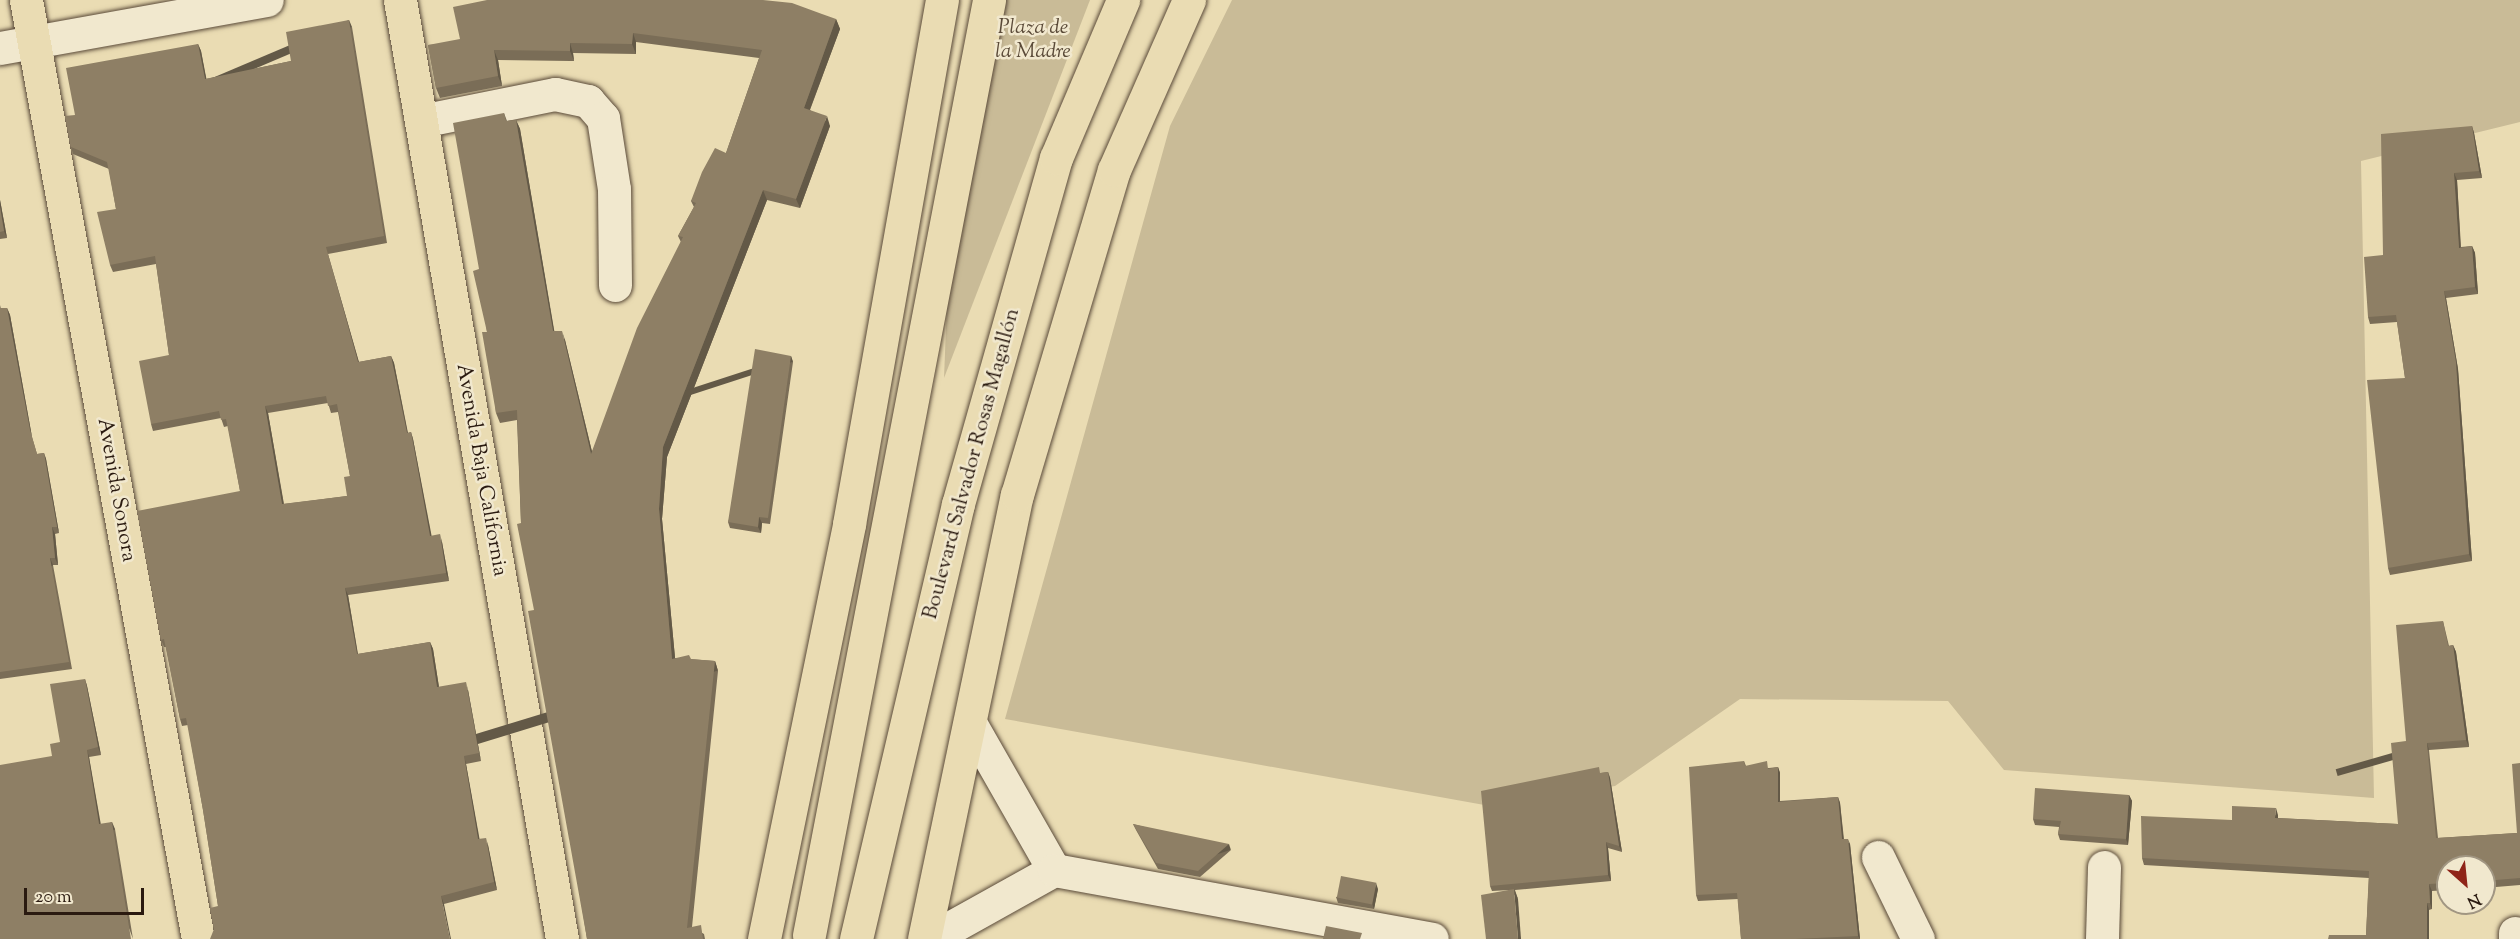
<!DOCTYPE html>
<meta charset="utf-8">
<style>
body{margin:0}
#map{position:relative;width:2520px;height:939px;overflow:hidden;background:#eadcb3;font-family:"Sorts Mill Goudy",serif}
div>[style]{position:absolute}
[style*='--x']{left:calc(var(--x)*1px);top:calc(var(--y)*1px);width:calc(var(--w)*1px);rotate:calc(var(--a)*1deg)}
.green>*{inset:0;background:#c9bb97}
.roads{filter:drop-shadow(0 0 2px #5a4a39) drop-shadow(0 0 2px #5a4a39)}
.minor>*{height:33px;margin:-16.5px;padding:0 16.5px;transform-origin:16.5px;border-radius:16.5px;background:#f1e8ce}
.major>*{height:33px;margin:-16.5px;padding:0 16.5px;transform-origin:16.5px;border-radius:16.5px;background:#eadcb3}
.highway>*{height:33px;margin:-16.5px;padding:0 16.5px;transform-origin:16.5px;border-radius:16.5px;background:#eadcb3}
.wall>*{inset:0;background:#7a6d57}
.shaded-wall>*{inset:0;background:#635947;transform-origin:0 0}
.building>*{inset:0;background:#8e7f65;transform-origin:0 0}
span{translate:-50% -50%;white-space:nowrap;text-align:center;line-height:1.15;-webkit-text-stroke:5px #f1e8ce;paint-order:stroke}
.park-label{font-size:21px;color:#5a4a38;font-style:italic}
.street-label{font-size:21px;color:#2a1a10}
.north{position:absolute;left:2436px;top:855px;width:60px;height:60px;box-sizing:border-box;background:#f1e8ce;border:2px solid #a19682;border-radius:50%;rotate:153deg;font-size:16px;font-weight:700;line-height:24px;text-align:center;color:#2a1a10}
.north::after{content:'';display:block;margin:auto;width:21px;height:27px;background:#8f2418;clip-path:polygon(50% 0,100% 100%,50% 72%,0 100%)}
.scale{position:absolute;left:24px;top:888px;width:120px;height:27px;box-sizing:border-box;border:3px solid #2a1a10;border-top:0;padding-left:8px;font-size:18px;line-height:21px;white-space:nowrap;color:#2a1a10;-webkit-text-stroke:4px #f1e8ce;paint-order:stroke}
</style>
<div id="map">
<div class="green">
<div style="clip-path:polygon(1001px 0,1090px 0,944px 378px,947px 303px)"></div>
<div style="clip-path:polygon(1232px 0,2520px 0,2520px 122px,2361px 161px,2374px 798px,2004px 770px,1948px 701px,1740px 699px,1615px 786px,1490px 806px,1005px 719px,1170px 126px)"></div>
</div>
<div class="roads">
<div class="minor">
<div style="--x:0;--y:48;--w:271;--a:-10.2"></div>
<div style="--x:421;--y:121;--w:137;--a:-11.4"></div>
<div style="--x:555;--y:94;--w:34;--a:12"></div>
<div style="--x:588;--y:101;--w:23;--a:49"></div>
<div style="--x:603;--y:118;--w:72;--a:81.2"></div>
<div style="--x:614;--y:189;--w:96;--a:89.4"></div>
<div style="--x:970;--y:723;--w:169;--a:60.3"></div>
<div style="--x:1878;--y:857;--w:91;--a:64"></div>
<div style="--x:2515;--y:933;--w:6;--a:90"></div>
<div style="--x:930;--y:939;--w:142;--a:-29.1"></div>
<div style="--x:1054;--y:870;--w:384;--a:10.3"></div>
<div style="--x:2102;--y:939;--w:72;--a:-88.4"></div>
</div>
<div class="major">
<div style="--x:26;--y:0;--w:955;--a:79.62"></div>
<div style="--x:400;--y:0;--w:953;--a:80.21"></div>
</div>
<div class="highway">
<div style="--x:809;--y:935;--w:952;--a:-79.1"></div>
<div style="--x:764;--y:939;--w:424;--a:-78.4"></div>
<div style="--x:849;--y:524;--w:532;--a:-79.94"></div>
<div style="--x:856;--y:939;--w:447;--a:-76.8"></div>
<div style="--x:958;--y:504;--w:360;--a:-74.2"></div>
<div style="--x:1056;--y:158;--w:172;--a:-67"></div>
<div style="--x:924;--y:939;--w:454;--a:-78.2"></div>
<div style="--x:1017;--y:495;--w:339;--a:-73.4"></div>
<div style="--x:1114;--y:170;--w:186;--a:-66.2"></div>
</div>
</div>
<div class="wall">
<div style="clip-path:polygon(836px 19px,840px 29px,810px 110px,830px 126px,800px 208px,767px 200px,667px 457px,662px 519px,675px 658px,715px 661px,718px 671px,692px 927px,704px 934px,705px 939px,587px 939px,521px 523px,517px 420px,500px 423px,496px 413px,487px 332px,479px 269px,504px 113px,507px 121px,516px 120px,520px 129px,554px 331px,565px 340px,592px 452px,681px 242px,678px 236px,694px 207px,691px 201px,726px 153px,759px 58px,636px 42px,636px 54px,573px 53px,574px 61px,498px 60px,502px 86px,440px 98px,436px 88px,428px 45px)"></div>
<div style="clip-path:polygon(evenodd,352px 27px,387px 243px,328px 254px,359px 362px,391px 356px,394px 363px,408px 433px,411px 432px,413px 439px,431px 536px,442px 542px,449px 581px,348px 595px,358px 654px,430px 642px,433px 649px,439px 687px,468px 690px,481px 761px,466px 764px,479px 839px,488px 845px,497px 890px,444px 904px,214px 929px,218px 906px,203px 810px,188px 725px,182px 726px,180px 719px,166px 647px,164px 647px,161px 640px,240px 491px,228px 426px,224px 427px,221px 418px,153px 431px,151px 424px,169px 355px,156px 264px,113px 272px,110px 265px,116px 209px,109px 169px,73px 154px,71px 147px,75px 115px,198px 44px,201px 51px,206px 79px,291px 61px,352px 27px,328px 403px,331px 413px,338px 412px,350px 476px,347px 496px,284px 504px,268px 413px,328px 403px)"></div>
<div style="clip-path:polygon(2472px 126px,2474px 133px,2482px 178px,2457px 180px,2461px 247px,2472px 246px,2475px 253px,2478px 294px,2446px 298px,2458px 369px,2472px 561px,2390px 575px,2388px 568px,2405px 378px,2397px 322px,2370px 324px,2368px 317px,2383px 255px)"></div>
<div style="clip-path:polygon(0 200px,7px 238px,0 239px)"></div>
<div style="clip-path:polygon(0 305px,1px 309px,7px 308px,10px 315px,32px 437px,37px 454px,44px 453px,46px 459px,59px 533px,55px 534px,58px 565px,53px 565px,72px 669px,0 679px)"></div>
<div style="clip-path:polygon(791px 356px,793px 362px,770px 524px,762px 523px,761px 533px,730px 528px,728px 522px)"></div>
<div style="clip-path:polygon(2443px 621px,2449px 646px,2453px 645px,2456px 652px,2469px 747px,2429px 750px,2438px 838px,2517px 833px,2520px 763px,2520px 885px,2484px 888px,2484px 867px,2448px 867px,2448px 890px,2432px 891px,2432px 909px,2429px 910px,2429px 939px,2328px 939px,2366px 935px,2369px 878px,2144px 865px,2142px 858px,2232px 820px,2278px 815px,2278px 818px,2398px 824px,2406px 741px)"></div>
<div style="clip-path:polygon(85px 679px,87px 686px,101px 755px,89px 757px,100px 824px,115px 829px,133px 939px,60px 742px)"></div>
<div style="clip-path:polygon(1744px 761px,1746px 766px,1769px 768px,1778px 767px,1780px 773px,1780px 801px,1838px 797px,1840px 803px,1844px 839px,1850px 844px,1860px 939px,1741px 939px,1738px 899px,1698px 901px,1696px 895px)"></div>
<div style="clip-path:polygon(1608px 772px,1610px 778px,1622px 852px,1608px 848px,1611px 881px,1515px 890px,1518px 899px,1510px 890px,1492px 891px,1490px 886px,1601px 773px)"></div>
<div style="clip-path:polygon(2129px 795px,2132px 801px,2128px 845px,2060px 840px,2058px 834px,2059px 827px,2035px 825px,2033px 819px)"></div>
<div style="clip-path:polygon(1133px 824px,1231px 850px,1200px 877px,1158px 869px,1136px 830px)"></div>
<div style="clip-path:polygon(1378px 889px,1374px 909px,1338px 903px,1336px 897px)"></div>
</div>
<div class="shaded-wall">
<div style="clip-path:polygon(836px 19px,840px 29px,807px 117px,804px 108px)"></div>
<div style="left:349px;top:20px;width:8px;height:219px;rotate:67deg"></div>
<div style="clip-path:polygon(633px 33px,636px 42px,636px 54px,632px 44px)"></div>
<div style="clip-path:polygon(570px 43px,573px 53px,574px 61px,570px 51px)"></div>
<div style="clip-path:polygon(198px 44px,201px 51px,208px 87px,205px 79px)"></div>
<div style="clip-path:polygon(494px 50px,498px 60px,502px 86px,498px 76px)"></div>
<div style="clip-path:polygon(827px 116px,830px 126px,800px 208px,796px 199px)"></div>
<div style="clip-path:polygon(516px 120px,520px 129px,556px 341px,553px 331px)"></div>
<div style="clip-path:polygon(2472px 126px,2474px 133px,2482px 178px,2479px 171px)"></div>
<div style="clip-path:polygon(2454px 173px,2457px 180px,2461px 255px,2459px 248px)"></div>
<div style="clip-path:polygon(763px 190px,767px 200px,667px 457px,662px 519px,676px 668px,672px 659px,659px 509px,663px 447px)"></div>
<div style="clip-path:polygon(0 200px,7px 238px,4px 231px,0 207px)"></div>
<div style="clip-path:polygon(2472px 246px,2475px 253px,2478px 294px,2475px 287px)"></div>
<div style="clip-path:polygon(326px 247px,328px 254px,361px 370px,358px 362px)"></div>
<div style="clip-path:polygon(2444px 291px,2446px 298px,2458px 369px,2472px 561px,2469px 554px)"></div>
<div style="clip-path:polygon(7px 308px,10px 315px,32px 437px,30px 430px)"></div>
<div style="clip-path:polygon(562px 331px,565px 340px,595px 464px,591px 454px)"></div>
<div style="clip-path:polygon(391px 356px,394px 363px,409px 440px,407px 433px)"></div>
<div style="left:791px;top:356px;width:6px;height:164px;rotate:72deg"></div>
<div style="clip-path:polygon(265px 406px,268px 413px,285px 512px,282px 504px)"></div>
<div style="clip-path:polygon(411px 432px,413px 439px,433px 543px,430px 536px)"></div>
<div style="clip-path:polygon(44px 453px,46px 459px,59px 533px,57px 527px)"></div>
<div style="clip-path:polygon(759px 517px,762px 523px,761px 533px,758px 527px)"></div>
<div style="clip-path:polygon(52px 527px,55px 534px,58px 565px,55px 558px)"></div>
<div style="clip-path:polygon(440px 534px,442px 542px,449px 581px,446px 573px)"></div>
<div style="left:50px;top:558px;width:8px;height:106px;rotate:67deg"></div>
<div style="clip-path:polygon(345px 588px,348px 595px,359px 662px,357px 654px)"></div>
<div style="clip-path:polygon(430px 642px,433px 649px,440px 694px,437px 687px)"></div>
<div style="clip-path:polygon(2453px 645px,2456px 652px,2469px 747px,2466px 740px)"></div>
<div style="left:715px;top:661px;width:10px;height:268px;rotate:73deg"></div>
<div style="clip-path:polygon(85px 679px,87px 686px,101px 755px,98px 747px)"></div>
<div style="clip-path:polygon(466px 682px,468px 690px,481px 761px,479px 753px)"></div>
<div style="left:2427px;top:743px;width:7px;height:95px;rotate:74deg"></div>
<div style="clip-path:polygon(87px 750px,89px 757px,102px 831px,99px 824px)"></div>
<div style="clip-path:polygon(464px 756px,466px 764px,481px 847px,478px 839px)"></div>
<div style="clip-path:polygon(1778px 767px,1780px 773px,1780px 808px,1778px 802px)"></div>
<div style="clip-path:polygon(1608px 772px,1610px 778px,1622px 852px,1619px 846px)"></div>
<div style="clip-path:polygon(2129px 795px,2132px 801px,2128px 845px,2126px 839px)"></div>
<div style="clip-path:polygon(1838px 797px,1840px 803px,1844px 845px,1842px 839px)"></div>
<div style="clip-path:polygon(2276px 808px,2278px 815px,2278px 825px,2275px 818px)"></div>
<div style="left:112px;top:822px;width:8px;height:119px;rotate:67deg"></div>
<div style="clip-path:polygon(486px 838px,488px 845px,497px 890px,494px 882px)"></div>
<div style="clip-path:polygon(1848px 839px,1850px 844px,1860px 939px,1858px 936px)"></div>
<div style="clip-path:polygon(1606px 842px,1608px 848px,1611px 881px,1608px 875px)"></div>
<div style="left:1229px;top:844px;width:6px;height:41px;rotate:72deg"></div>
<div style="clip-path:polygon(1376px 883px,1378px 889px,1374px 909px,1372px 903px)"></div>
<div style="clip-path:polygon(2429px 884px,2432px 891px,2432px 909px,2430px 903px)"></div>
<div style="clip-path:polygon(1514px 889px,1518px 899px,1521px 939px,1518px 939px)"></div>
<div style="clip-path:polygon(441px 896px,444px 904px,451px 939px,450px 939px)"></div>
<div style="clip-path:polygon(2427px 903px,2429px 910px,2429px 939px,2427px 939px)"></div>
</div>
<div class="building">
<div style="clip-path:polygon(487px 0,763px 0,792px 3px,836px 19px,804px 108px,827px 116px,796px 199px,763px 190px,663px 447px,659px 509px,672px 659px,689px 655px,691px 659px,715px 661px,687px 928px,701px 925px,703px 939px,587px 939px,528px 611px,534px 610px,517px 524px,521px 523px,517px 410px,496px 413px,482px 332px,487px 332px,473px 271px,479px 269px,453px 123px,504px 113px,506px 121px,516px 120px,553px 331px,562px 331px,591px 454px,637px 328px,683px 237px,678px 236px,696px 203px,691px 201px,702px 172px,715px 148px,726px 153px,762px 50px,633px 33px,632px 44px,570px 43px,570px 51px,494px 50px,498px 76px,436px 88px,428px 45px,460px 39px,453px 7px)"></div>
<div style="clip-path:polygon(evenodd,349px 20px,384px 236px,326px 247px,358px 362px,391px 356px,407px 433px,411px 432px,430px 536px,440px 534px,446px 573px,345px 588px,357px 654px,430px 642px,437px 687px,466px 682px,479px 753px,464px 756px,478px 839px,486px 838px,494px 882px,441px 896px,450px 939px,210px 939px,214px 929px,210px 908px,218px 906px,203px 810px,186px 718px,180px 719px,164px 639px,161px 640px,137px 511px,240px 491px,226px 419px,221px 420px,219px 411px,151px 424px,139px 361px,169px 355px,155px 256px,110px 265px,97px 212px,116px 209px,107px 162px,71px 147px,65px 116px,75px 115px,66px 68px,198px 44px,205px 79px,291px 61px,286px 32px,349px 20px,326px 396px,328px 406px,337px 404px,350px 476px,344px 477px,347px 496px,282px 504px,265px 406px,326px 396px)"></div>
<div style="clip-path:polygon(2472px 126px,2479px 171px,2454px 173px,2459px 248px,2472px 246px,2475px 287px,2444px 291px,2456px 362px,2469px 554px,2388px 568px,2367px 380px,2405px 378px,2396px 315px,2368px 317px,2364px 257px,2383px 255px,2381px 134px)"></div>
<div style="clip-path:polygon(0 207px,4px 231px,0 232px)"></div>
<div style="clip-path:polygon(0 308px,7px 308px,30px 430px,37px 454px,44px 453px,57px 527px,52px 527px,55px 558px,50px 558px,69px 662px,0 672px)"></div>
<div style="clip-path:polygon(755px 349px,791px 356px,768px 518px,759px 517px,758px 527px,728px 522px)"></div>
<div style="clip-path:polygon(2443px 621px,2448px 646px,2453px 645px,2466px 740px,2427px 743px,2436px 838px,2517px 833px,2512px 764px,2520px 763px,2520px 878px,2484px 881px,2484px 867px,2448px 867px,2448px 883px,2429px 884px,2430px 903px,2427px 903px,2427px 939px,2328px 939px,2329px 935px,2366px 935px,2369px 871px,2142px 858px,2141px 816px,2232px 820px,2232px 806px,2276px 808px,2275px 818px,2398px 824px,2391px 743px,2406px 741px,2396px 625px)"></div>
<div style="clip-path:polygon(85px 679px,98px 747px,87px 750px,99px 824px,112px 822px,131px 939px,0 939px,0 765px,52px 756px,50px 744px,60px 742px,50px 684px)"></div>
<div style="clip-path:polygon(1744px 761px,1745px 766px,1767px 761px,1768px 769px,1778px 767px,1778px 802px,1838px 797px,1842px 839px,1848px 839px,1858px 936px,1795px 939px,1741px 939px,1737px 893px,1696px 895px,1689px 767px)"></div>
<div style="clip-path:polygon(1599px 767px,1600px 773px,1608px 772px,1619px 846px,1606px 842px,1608px 875px,1490px 886px,1481px 791px)"></div>
<div style="clip-path:polygon(2035px 788px,2129px 795px,2126px 839px,2058px 834px,2061px 821px,2033px 819px)"></div>
<div style="clip-path:polygon(1133px 824px,1229px 844px,1198px 871px,1156px 863px)"></div>
<div style="left:1341px;top:876px;width:36px;height:22px;rotate:11deg"></div>
<div style="clip-path:polygon(1514px 889px,1518px 939px,1486px 939px,1481px 895px)"></div>
<div style="clip-path:polygon(1326px 926px,1362px 933px,1360px 939px,1323px 939px)"></div>
</div>
<div class="park-label">
<span style="left:1033px;top:40px">Plaza de<br>la Madre</span>
</div>
<div class="street-label">
<span style="left:972px;top:464px;rotate:-75deg">Boulevard Salvador Rosas Magallón</span>
<span style="left:481px;top:470px;rotate:80deg">Avenida Baja California</span>
<span style="left:116px;top:490px;rotate:80deg">Avenida Sonora</span>
</div>
<div class="north">N</div>
<div class="scale">20 m</div>
</div>
